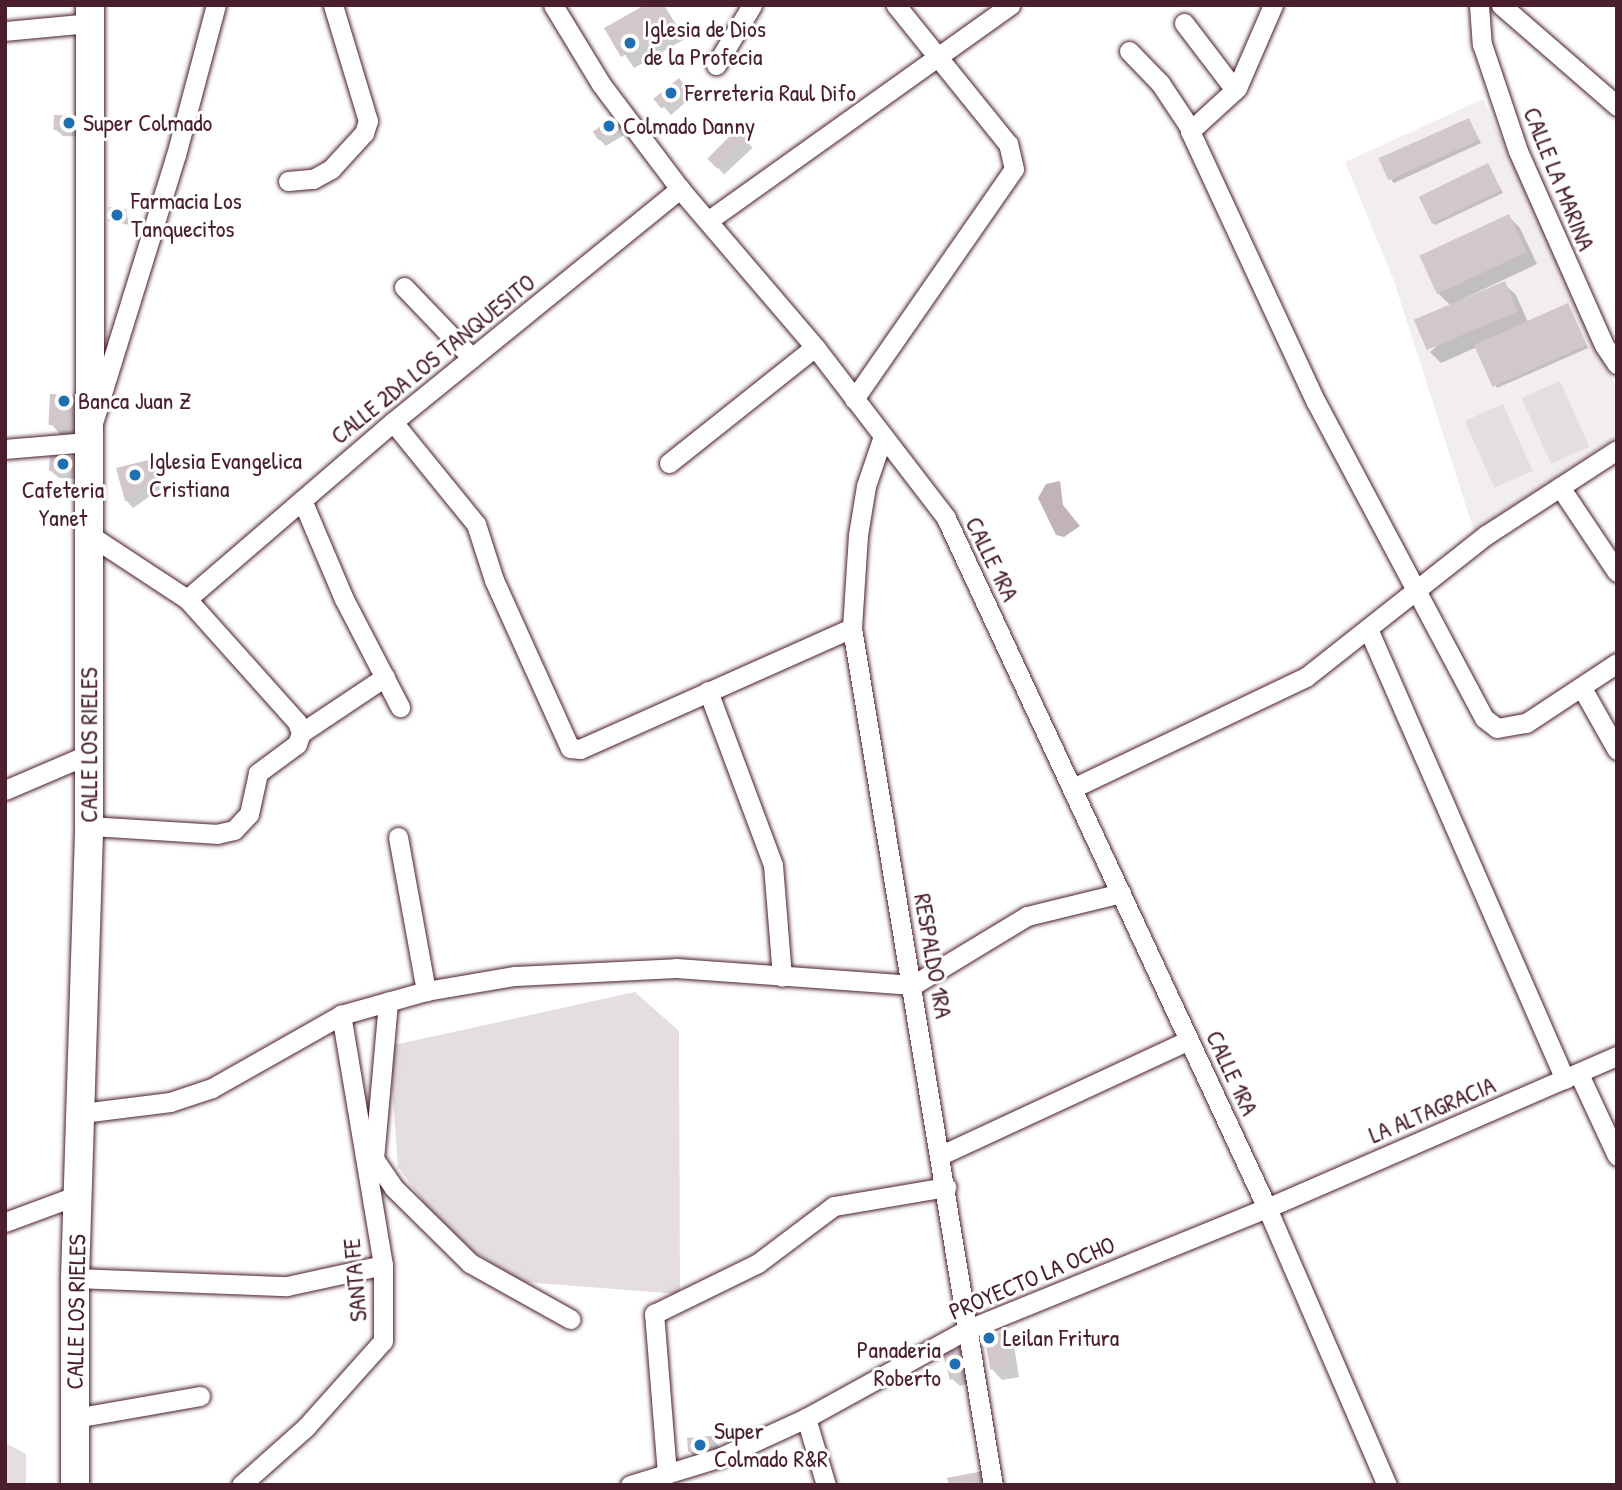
<!DOCTYPE html>
<style>
body{margin:0}
#map{position:relative;width:1622px;height:1490px;overflow:hidden;background:#fff;font-family:"Patrick Hand",sans-serif}
div>[style]{position:absolute}
[style*='--x']{left:calc(var(--x)*1px);top:calc(var(--y)*1px);width:calc(var(--w)*1px);rotate:calc(var(--a)*1deg)}
.built>*{inset:0;background:#f2eeef}
.green>*{inset:0;background:#e5dee0;transform-origin:0 0}
.water>*{inset:0;background:#c1b3b6}
.shadow>*{inset:0;background:#0003;transform-origin:0 0}
.building>*{inset:0;background:#d2c7cb;transform-origin:0 0}
.roads{filter:drop-shadow(0 0 2px #4a1f2b) drop-shadow(0 0 2px #4a1f2b)}
.street>*{height:19px;margin:-9.5px;padding:0 9.5px;transform-origin:9.5px;border-radius:9.5px;background:#fff}
.secondary>*{height:28px;margin:-14px;padding:0 14px;transform-origin:14px;border-radius:14px;background:#fff}
.dots>*{width:19px;height:19px;translate:-50% -50%;box-sizing:border-box;border:4px solid #fff;border-radius:50%}
span{translate:-50% -50%;white-space:nowrap;text-align:center;line-height:1.15;-webkit-text-stroke:6px #fff;paint-order:stroke}
.poi-label{font-size:24px;color:#4a1f2b}
.left{translate:0 -50%;text-align:left}
.right{translate:-100% -50%;text-align:right}
.street-label{font-size:24px;color:#4a1f2b}
.frame{position:absolute;inset:0;border:7px solid #4a1f2b;pointer-events:none}
</style>
<div id="map">
<div class="built">
<div style="clip-path:polygon(1483px 99px,1617px 389px,1617px 437px,1474px 531px,1394px 281px,1345px 162px)"></div>
</div>
<div class="green">
<div style="left:1560px;top:381px;width:72px;height:42px;rotate:66deg"></div>
<div style="left:1503px;top:404px;width:73px;height:42px;rotate:66deg"></div>
<div style="clip-path:polygon(635px 992px,679px 1031px,680px 1294px,523px 1282px,449px 1237px,398px 1167px,389px 1046px)"></div>
<div style="clip-path:polygon(5px 1443px,26px 1454px,26px 1485px,5px 1485px)"></div>
</div>
<div class="water">
<div style="clip-path:polygon(1060px 481px,1063px 505px,1080px 526px,1064px 537px,1056px 535px,1038px 498px,1046px 484px)"></div>
</div>
<div class="shadow">
<div style="clip-path:polygon(648px 5px,664px 5px,685px 39px,634px 68px,607px 28px)"></div>
<div style="clip-path:polygon(686px 87px,693px 96px,671px 115px,657px 99px)"></div>
<div style="clip-path:polygon(620px 115px,632px 130px,606px 146px,599px 139px)"></div>
<div style="clip-path:polygon(56px 117px,91px 137px,63px 136px,55px 129px)"></div>
<div style="clip-path:polygon(1471px 124px,1481px 143px,1394px 183px,1391px 180px)"></div>
<div style="left:737px;top:131px;width:23px;height:39px;rotate:47deg"></div>
<div style="clip-path:polygon(1487px 165px,1503px 193px,1435px 225px,1432px 222px)"></div>
<div style="clip-path:polygon(126px 210px,129px 225px,109px 220px)"></div>
<div style="clip-path:polygon(1508px 216px,1520px 228px,1537px 264px,1450px 305px,1438px 293px)"></div>
<div style="clip-path:polygon(1504px 284px,1516px 295px,1528px 322px,1567px 305px,1588px 348px,1497px 388px,1477px 347px,1441px 363px,1430px 352px)"></div>
<div style="clip-path:polygon(70px 397px,81px 408px,80px 436px,62px 436px,51px 424px)"></div>
<div style="clip-path:polygon(76px 458px,83px 479px,59px 478px,51px 471px)"></div>
<div style="clip-path:polygon(147px 462px,155px 469px,160px 489px,133px 508px,126px 500px,118px 469px)"></div>
<div style="clip-path:polygon(1002px 1334px,1014px 1346px,1019px 1377px,1002px 1380px,991px 1368px)"></div>
<div style="clip-path:polygon(959px 1350px,966px 1357px,974px 1382px,960px 1386px,952px 1379px)"></div>
<div style="clip-path:polygon(711px 1438px,718px 1445px,720px 1457px,697px 1460px,690px 1452px)"></div>
<div style="clip-path:polygon(983px 1473px,991px 1485px,950px 1485px)"></div>
</div>
<div class="building">
<div style="clip-path:polygon(645px 5px,663px 5px,675px 28px,621px 57px,604px 28px)"></div>
<div style="left:679px;top:78px;width:13px;height:33px;rotate:51deg"></div>
<div style="left:620px;top:113px;width:11px;height:33px;rotate:56deg"></div>
<div style="left:54px;top:115px;width:31px;height:15px;rotate:2deg"></div>
<div style="left:1469px;top:118px;width:24px;height:99px;rotate:66deg"></div>
<div style="left:737px;top:129px;width:14px;height:42px;rotate:45deg"></div>
<div style="left:1488px;top:163px;width:30px;height:77px;rotate:64deg"></div>
<div style="left:109px;top:207px;width:18px;height:14px;rotate:6deg"></div>
<div style="left:1509px;top:214px;width:42px;height:99px;rotate:65deg"></div>
<div style="left:1505px;top:281px;width:33px;height:99px;rotate:67deg"></div>
<div style="left:1568px;top:303px;width:46px;height:103px;rotate:66deg"></div>
<div style="left:50px;top:394px;width:21px;height:31px;rotate:3deg"></div>
<div style="left:50px;top:455px;width:27px;height:16px;rotate:4deg"></div>
<div style="clip-path:polygon(148px 460px,153px 481px,125px 501px,116px 468px)"></div>
<div style="left:1003px;top:1332px;width:35px;height:19px;rotate:80deg"></div>
<div style="left:960px;top:1348px;width:28px;height:18px;rotate:75deg"></div>
<div style="left:712px;top:1436px;width:14px;height:25px;rotate:86deg"></div>
<div style="clip-path:polygon(983px 1471px,985px 1480px,949px 1485px,947px 1478px)"></div>
</div>
<div class="roads">
<div class="street">
<div style="--x:553;--y:5;--w:92;--a:58.7"></div>
<div style="--x:601;--y:84;--w:131;--a:53"></div>
<div style="--x:680;--y:189;--w:208;--a:49.5"></div>
<div style="--x:815;--y:347;--w:215;--a:52.5"></div>
<div style="--x:946;--y:518;--w:761;--a:65.05"></div>
<div style="--x:1267;--y:1208;--w:302;--a:66.6"></div>
<div style="--x:1273;--y:5;--w:90;--a:113.4"></div>
<div style="--x:1237;--y:88;--w:64;--a:137.5"></div>
<div style="--x:1190;--y:131;--w:299;--a:65.1"></div>
<div style="--x:1316;--y:402;--w:358;--a:62"></div>
<div style="--x:1484;--y:718;--w:16;--a:38"></div>
<div style="--x:1497;--y:728;--w:29;--a:-10"></div>
<div style="--x:1526;--y:723;--w:109;--a:-33.4"></div>
<div style="--x:1479;--y:5;--w:39;--a:86"></div>
<div style="--x:1482;--y:44;--w:113;--a:71.4"></div>
<div style="--x:1518;--y:151;--w:212;--a:66.1"></div>
<div style="--x:1604;--y:345;--w:23;--a:56"></div>
<div style="--x:1501;--y:5;--w:154;--a:41"></div>
<div style="--x:1184;--y:23;--w:84;--a:52.7"></div>
<div style="--x:5;--y:31;--w:85;--a:-5.4"></div>
<div style="--x:1129;--y:51;--w:45;--a:45.9"></div>
<div style="--x:1160;--y:83;--w:54;--a:56.3"></div>
<div style="--x:716;--y:65;--w:70;--a:-59"></div>
<div style="--x:288;--y:181;--w:25;--a:-5"></div>
<div style="--x:313;--y:179;--w:21;--a:-29"></div>
<div style="--x:331;--y:169;--w:49;--a:-47.5"></div>
<div style="--x:364;--y:133;--w:13;--a:-72"></div>
<div style="--x:368;--y:121;--w:121;--a:-106.8"></div>
<div style="--x:709;--y:220;--w:370;--a:-35.5"></div>
<div style="--x:404;--y:287;--w:98;--a:46.2"></div>
<div style="--x:854;--y:399;--w:280;--a:-55.2"></div>
<div style="--x:1014;--y:169;--w:26;--a:-103"></div>
<div style="--x:1008;--y:144;--w:179;--a:-128.9"></div>
<div style="--x:393;--y:422;--w:132;--a:50.9"></div>
<div style="--x:476;--y:524;--w:59;--a:72.2"></div>
<div style="--x:494;--y:580;--w:184;--a:65.7"></div>
<div style="--x:570;--y:748;--w:10;--a:6"></div>
<div style="--x:580;--y:749;--w:298;--a:-24"></div>
<div style="--x:883;--y:436;--w:53;--a:108.8"></div>
<div style="--x:866;--y:486;--w:50;--a:99.3"></div>
<div style="--x:858;--y:535;--w:93;--a:93.7"></div>
<div style="--x:852;--y:628;--w:869;--a:80.66"></div>
<div style="--x:5;--y:449;--w:82;--a:-4.9"></div>
<div style="--x:87;--y:442;--w:300;--a:-72.8"></div>
<div style="--x:176;--y:155;--w:155;--a:-75.1"></div>
<div style="--x:669;--y:463;--w:186;--a:-38.5"></div>
<div style="--x:1560;--y:487;--w:102;--a:56.2"></div>
<div style="--x:302;--y:500;--w:108;--a:67"></div>
<div style="--x:344;--y:599;--w:122;--a:62.6"></div>
<div style="--x:88;--y:534;--w:118;--a:33.3"></div>
<div style="--x:187;--y:599;--w:165;--a:48.2"></div>
<div style="--x:297;--y:722;--w:12;--a:70"></div>
<div style="--x:301;--y:733;--w:12;--a:110"></div>
<div style="--x:297;--y:744;--w:49;--a:143.4"></div>
<div style="--x:258;--y:773;--w:42;--a:102.4"></div>
<div style="--x:249;--y:814;--w:22;--a:133"></div>
<div style="--x:234;--y:830;--w:17;--a:167"></div>
<div style="--x:217;--y:834;--w:128;--a:-176.4"></div>
<div style="--x:187;--y:599;--w:272;--a:-40.7"></div>
<div style="--x:393;--y:422;--w:370;--a:-39.1"></div>
<div style="--x:1369;--y:631;--w:489;--a:66.4"></div>
<div style="--x:1582;--y:688;--w:71;--a:60.6"></div>
<div style="--x:708;--y:691;--w:186;--a:69.5"></div>
<div style="--x:773;--y:865;--w:112;--a:85.4"></div>
<div style="--x:301;--y:733;--w:101;--a:-33.7"></div>
<div style="--x:1073;--y:788;--w:258;--a:-25.5"></div>
<div style="--x:1306;--y:677;--w:229;--a:-38.3"></div>
<div style="--x:1486;--y:535;--w:156;--a:-33"></div>
<div style="--x:5;--y:790;--w:91;--a:-23.2"></div>
<div style="--x:398;--y:837;--w:157;--a:79.7"></div>
<div style="--x:1579;--y:1074;--w:90;--a:65.1"></div>
<div style="--x:82;--y:1113;--w:89;--a:-7.1"></div>
<div style="--x:170;--y:1102;--w:44;--a:-18.4"></div>
<div style="--x:212;--y:1088;--w:148;--a:-29.5"></div>
<div style="--x:341;--y:1015;--w:88;--a:-15.8"></div>
<div style="--x:426;--y:991;--w:90;--a:-9.6"></div>
<div style="--x:515;--y:976;--w:161;--a:-2.8"></div>
<div style="--x:676;--y:968;--w:238;--a:4.1"></div>
<div style="--x:913;--y:985;--w:133;--a:-31.2"></div>
<div style="--x:1027;--y:916;--w:97;--a:-13.7"></div>
<div style="--x:364;--y:1144;--w:53;--a:55.7"></div>
<div style="--x:394;--y:1188;--w:107;--a:44.6"></div>
<div style="--x:470;--y:1263;--w:115;--a:29.2"></div>
<div style="--x:941;--y:1155;--w:273;--a:-24.9"></div>
<div style="--x:374;--y:1159;--w:158;--a:-84.9"></div>
<div style="--x:5;--y:1222;--w:78;--a:-20.3"></div>
<div style="--x:75;--y:1278;--w:212;--a:2.2"></div>
<div style="--x:287;--y:1286;--w:98;--a:-12.3"></div>
<div style="--x:75;--y:1418;--w:127;--a:-10"></div>
<div style="--x:806;--y:1418;--w:70;--a:73.4"></div>
<div style="--x:667;--y:1474;--w:161;--a:-94.6"></div>
<div style="--x:654;--y:1314;--w:116;--a:-26.1"></div>
<div style="--x:758;--y:1263;--w:95;--a:-36.9"></div>
<div style="--x:834;--y:1206;--w:114;--a:-9.6"></div>
<div style="--x:241;--y:1485;--w:87;--a:-41.7"></div>
<div style="--x:306;--y:1427;--w:115;--a:-48.2"></div>
<div style="--x:383;--y:1341;--w:76;--a:-90"></div>
<div style="--x:383;--y:1265;--w:254;--a:-99.5"></div>
<div style="--x:630;--y:1485;--w:95;--a:-17.1"></div>
<div style="--x:721;--y:1457;--w:94;--a:-24.6"></div>
<div style="--x:806;--y:1418;--w:183;--a:-28.8"></div>
<div style="--x:966;--y:1330;--w:325;--a:-22.1"></div>
<div style="--x:1267;--y:1208;--w:382;--a:-23.5"></div>
</div>
<div class="secondary">
<div style="--x:75;--y:1485;--w:207;--a:-90"></div>
<div style="--x:75;--y:1278;--w:452;--a:-88.2"></div>
<div style="--x:89;--y:826;--w:821;--a:-89.93"></div>
</div>
</div>
<div class="dots">
<div style="left:630px;top:43px;background:#1f6fb2"></div>
<div style="left:671px;top:93px;background:#1f6fb2"></div>
<div style="left:69px;top:123px;background:#1f6fb2"></div>
<div style="left:609px;top:126px;background:#1f6fb2"></div>
<div style="left:117px;top:215px;background:#1f6fb2"></div>
<div style="left:64px;top:401px;background:#1f6fb2"></div>
<div style="left:63px;top:464px;background:#1f6fb2"></div>
<div style="left:135px;top:475px;background:#1f6fb2"></div>
<div style="left:989px;top:1338px;background:#1f6fb2"></div>
<div style="left:955px;top:1364px;background:#1f6fb2"></div>
<div style="left:700px;top:1445px;background:#1f6fb2"></div>
</div>
<div class="poi-label">
<span class="left" style="left:644px;top:43px">Iglesia de Dios<br>de la Profecia</span>
<span class="left" style="left:685px;top:93px">Ferreteria Raul Difo</span>
<span class="left" style="left:83px;top:123px">Super Colmado</span>
<span class="left" style="left:623px;top:126px">Colmado Danny</span>
<span class="left" style="left:131px;top:215px">Farmacia Los<br>Tanquecitos</span>
<span class="left" style="left:78px;top:401px">Banca Juan Z</span>
<span class="left" style="left:149px;top:475px">Iglesia Evangelica<br>Cristiana</span>
<span style="left:63px;top:504px">Cafeteria<br>Yanet</span>
<span class="left" style="left:1003px;top:1338px">Leilan Fritura</span>
<span class="right" style="left:941px;top:1364px">Panaderia<br>Roberto</span>
<span class="left" style="left:714px;top:1445px">Super<br>Colmado R&amp;R</span>
</div>
<div class="street-label">
<span style="left:1559px;top:179px;rotate:68deg">CALLE LA MARINA</span>
<span style="left:433px;top:359px;rotate:-39deg">CALLE 2DA LOS TANQUESITO</span>
<span style="left:992px;top:559px;rotate:64deg">CALLE 1RA</span>
<span style="left:89px;top:745px;rotate:-90deg">CALLE LOS RIELES</span>
<span style="left:933px;top:956px;rotate:80deg">RESPALDO 1RA</span>
<span style="left:1232px;top:1073px;rotate:65deg">CALLE 1RA</span>
<span style="left:1432px;top:1110px;rotate:-23deg">LA ALTAGRACIA</span>
<span style="left:1032px;top:1278px;rotate:-23deg">PROYECTO LA OCHO</span>
<span style="left:355px;top:1280px;rotate:-95deg">SANTA FE</span>
<span style="left:76px;top:1312px;rotate:-89deg">CALLE LOS RIELES</span>
</div>
<div class="frame"></div>
</div>
